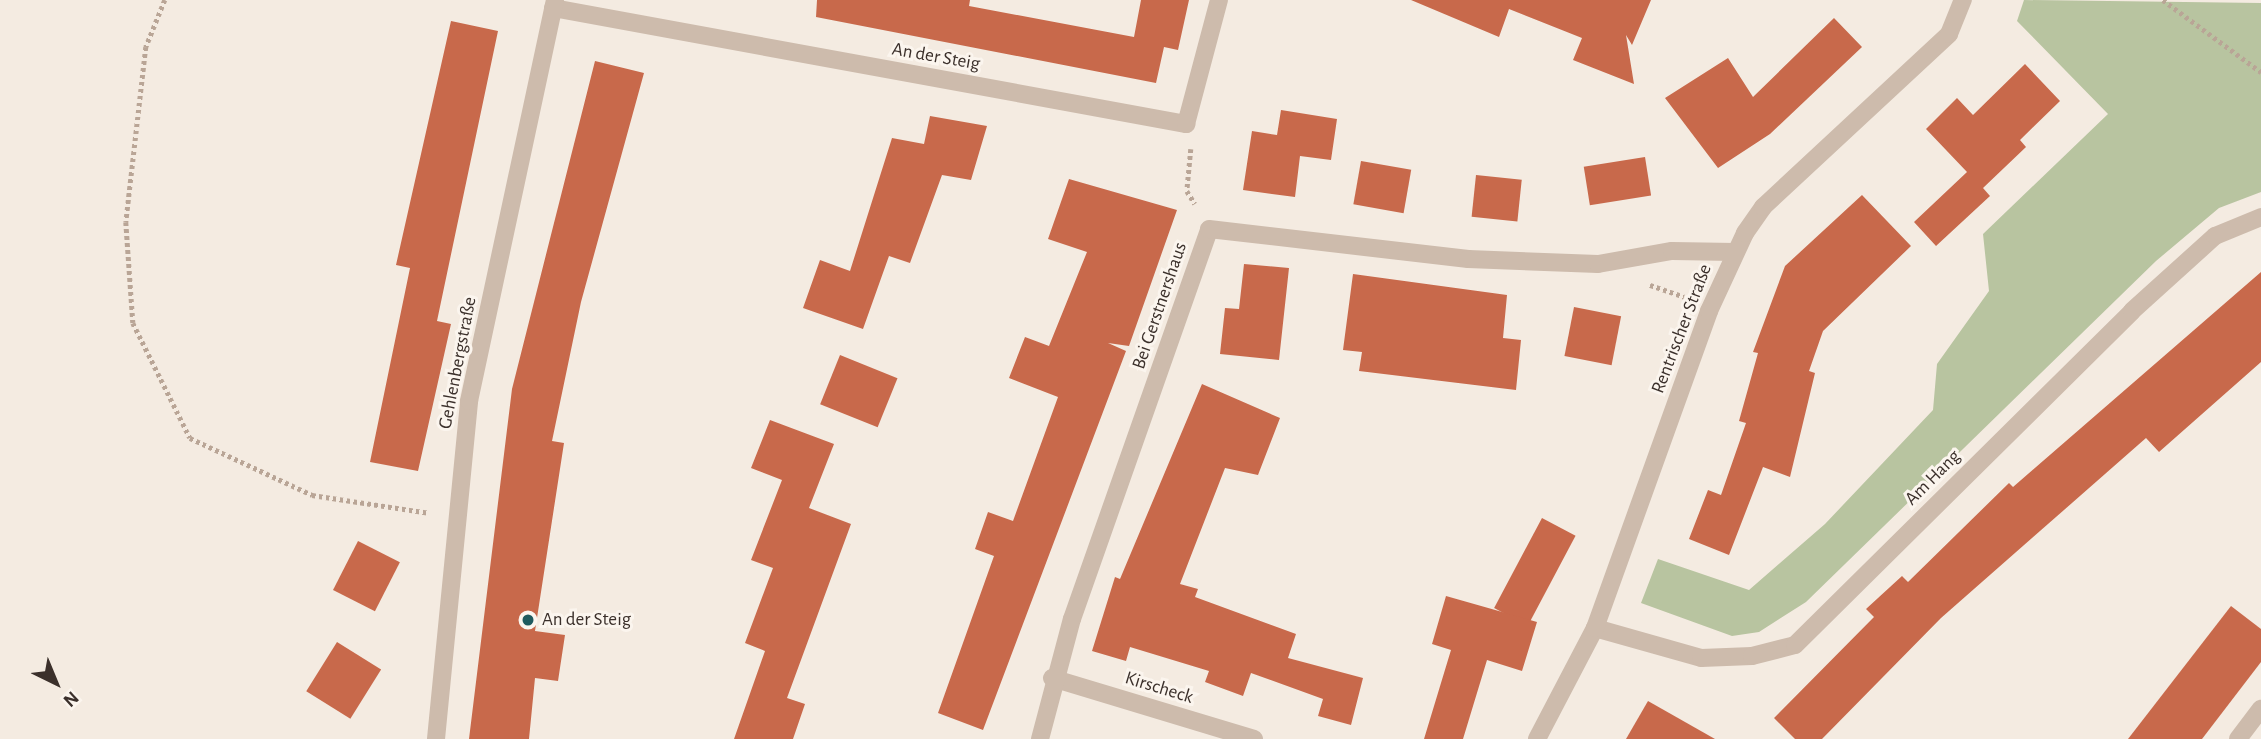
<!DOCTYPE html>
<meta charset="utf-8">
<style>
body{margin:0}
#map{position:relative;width:2261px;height:739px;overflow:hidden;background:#f4ebe1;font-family:"Alegreya Sans",sans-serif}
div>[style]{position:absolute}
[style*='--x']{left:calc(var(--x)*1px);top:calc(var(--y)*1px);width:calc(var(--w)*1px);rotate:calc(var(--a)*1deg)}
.green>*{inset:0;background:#b8c4a0}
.building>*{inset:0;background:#c8694b;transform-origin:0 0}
.path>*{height:4.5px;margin-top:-2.25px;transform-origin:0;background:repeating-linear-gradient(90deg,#b9a596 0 3.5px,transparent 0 7px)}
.minor>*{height:18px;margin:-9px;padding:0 9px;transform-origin:9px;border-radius:9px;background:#cdbbac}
.dots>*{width:19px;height:19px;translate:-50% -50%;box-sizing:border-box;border:4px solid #fbf5ee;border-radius:50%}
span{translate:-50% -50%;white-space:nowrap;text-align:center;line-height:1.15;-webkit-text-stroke:6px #fbf5ee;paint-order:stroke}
.street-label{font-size:19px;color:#3b302b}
.poi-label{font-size:19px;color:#3b302b}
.left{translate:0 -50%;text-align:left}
.north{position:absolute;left:21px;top:648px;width:70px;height:70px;-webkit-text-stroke:5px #fbf5ee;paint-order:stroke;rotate:137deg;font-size:19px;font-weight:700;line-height:28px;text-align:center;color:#3b302b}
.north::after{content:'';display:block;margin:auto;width:24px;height:32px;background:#3b302b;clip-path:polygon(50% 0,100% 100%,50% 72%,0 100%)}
</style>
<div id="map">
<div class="green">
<div style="clip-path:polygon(2024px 0,2261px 3px,2261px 192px,2219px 208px,2156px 261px,1806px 602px,1759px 632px,1732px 636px,1641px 603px,1658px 559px,1749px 590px,1825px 524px,1933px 410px,1937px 364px,1989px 291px,1983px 234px,2108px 114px,2017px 21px)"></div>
</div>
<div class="building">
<div style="clip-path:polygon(817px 0,970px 0,969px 6px,1134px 37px,1141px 0,1189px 0,1178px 50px,1164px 47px,1156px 83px,816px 17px)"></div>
<div style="clip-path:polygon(1411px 0,1651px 0,1632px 45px,1626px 35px,1634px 84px,1573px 60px,1582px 38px,1509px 9px,1499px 37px)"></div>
<div style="clip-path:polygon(1834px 18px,1862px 47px,1770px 134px,1718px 168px,1665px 98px,1728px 58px,1753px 97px)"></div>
<div style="clip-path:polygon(451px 21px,498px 31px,437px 321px,451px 324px,418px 471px,370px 462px,410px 268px,396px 265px)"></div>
<div style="clip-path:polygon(595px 61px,644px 73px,581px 302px,552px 441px,564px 443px,535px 631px,565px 635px,558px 681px,535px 678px,529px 739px,469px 739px,512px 389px)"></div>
<div style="clip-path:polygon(2025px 64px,2060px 101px,2020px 140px,2026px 147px,1983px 188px,1990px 196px,1936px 246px,1914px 222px,1967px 172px,1926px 129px,1957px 98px,1973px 115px)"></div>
<div style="clip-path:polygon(1281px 110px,1337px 119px,1331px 160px,1300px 156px,1295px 197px,1243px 190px,1252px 131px,1277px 135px)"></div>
<div style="clip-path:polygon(930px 116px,987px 126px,971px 180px,942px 175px,910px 263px,889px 256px,863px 329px,803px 308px,820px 260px,850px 271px,892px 138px,924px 144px)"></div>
<div style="left:1645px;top:157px;width:39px;height:62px;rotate:81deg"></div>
<div style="left:1361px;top:161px;width:51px;height:44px;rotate:10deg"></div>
<div style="left:1476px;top:175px;width:46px;height:42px;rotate:6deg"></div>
<div style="clip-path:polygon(1069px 179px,1177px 210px,1129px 346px,1108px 343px,1126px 351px,983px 730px,938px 713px,994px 556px,975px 549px,988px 512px,1013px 521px,1058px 397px,1009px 378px,1025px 337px,1049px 346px,1087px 252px,1048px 239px)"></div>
<div style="clip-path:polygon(1862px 195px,1911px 246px,1823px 331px,1809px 371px,1815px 373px,1790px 477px,1763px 467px,1729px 555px,1689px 539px,1708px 490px,1721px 495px,1746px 423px,1739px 421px,1758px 353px,1753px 352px,1785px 266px)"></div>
<div style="clip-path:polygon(1244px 264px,1289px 268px,1279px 360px,1220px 354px,1225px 308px,1239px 309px)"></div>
<div style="clip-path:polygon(2261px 272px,2261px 362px,2159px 452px,2146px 438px,1941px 618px,1822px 739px,1795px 739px,1774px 718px,1874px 617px,1866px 609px,1902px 576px,1908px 582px,2009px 483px,2013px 487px)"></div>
<div style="clip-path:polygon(1353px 274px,1507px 295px,1503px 338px,1521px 340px,1516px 390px,1359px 371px,1362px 352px,1343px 350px)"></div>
<div style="left:1574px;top:307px;width:48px;height:50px;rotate:11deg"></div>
<div style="left:840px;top:355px;width:62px;height:53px;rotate:22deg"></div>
<div style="clip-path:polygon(1202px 384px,1280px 418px,1258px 475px,1225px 468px,1180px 584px,1198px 589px,1195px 597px,1296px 634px,1288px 658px,1363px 678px,1351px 725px,1318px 716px,1323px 699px,1251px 673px,1243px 696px,1205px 682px,1209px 671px,1130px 647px,1126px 661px,1092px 651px,1115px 577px,1120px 579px)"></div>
<div style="clip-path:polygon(770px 420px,834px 444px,809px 508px,851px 524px,787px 698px,805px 704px,793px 739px,734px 739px,765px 651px,745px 643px,773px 568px,751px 560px,782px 480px,751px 468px)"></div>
<div style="left:1542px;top:518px;width:38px;height:102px;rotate:28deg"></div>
<div style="left:358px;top:541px;width:47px;height:55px;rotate:27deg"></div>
<div style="clip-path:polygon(1446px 596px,1537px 622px,1522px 671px,1487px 660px,1463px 739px,1424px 739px,1451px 650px,1432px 644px)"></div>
<div style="clip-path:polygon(2231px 606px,2261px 629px,2261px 662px,2202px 739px,2128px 739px)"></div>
<div style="left:337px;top:642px;width:52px;height:58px;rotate:32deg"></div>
<div style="clip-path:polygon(1648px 701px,1715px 739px,1626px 739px)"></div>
</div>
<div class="path">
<div style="--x:165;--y:0;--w:51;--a:112"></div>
<div style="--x:146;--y:47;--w:176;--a:96.5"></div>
<div style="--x:126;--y:222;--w:101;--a:86"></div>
<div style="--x:133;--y:323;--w:128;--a:63.6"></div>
<div style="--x:190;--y:438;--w:135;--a:25"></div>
<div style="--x:312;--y:495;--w:118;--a:8.7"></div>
<div style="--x:2163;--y:0;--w:122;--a:36.3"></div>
<div style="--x:1191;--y:149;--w:42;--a:95.4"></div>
<div style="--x:1187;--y:191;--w:15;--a:58"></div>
<div style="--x:1650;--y:285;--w:36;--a:19"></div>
</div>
<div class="minor">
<div style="--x:553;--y:8;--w:644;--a:10.38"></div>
<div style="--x:1186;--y:124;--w:128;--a:-75.1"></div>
<div style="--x:1595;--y:628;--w:110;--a:15.8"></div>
<div style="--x:1701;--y:658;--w:51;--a:-2.2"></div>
<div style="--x:1752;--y:656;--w:44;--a:-14.3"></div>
<div style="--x:1795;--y:645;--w:474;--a:-44.7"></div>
<div style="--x:2132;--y:311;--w:112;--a:-42.1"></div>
<div style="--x:2215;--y:236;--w:50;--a:-22.4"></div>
<div style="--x:1052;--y:678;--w:211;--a:16.8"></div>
<div style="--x:436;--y:739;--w:340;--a:-84.4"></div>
<div style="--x:469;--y:401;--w:410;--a:-77.9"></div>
<div style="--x:1040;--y:739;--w:124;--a:-75.1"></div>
<div style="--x:1072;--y:619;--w:413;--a:-70.6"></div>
<div style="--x:1209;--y:229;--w:261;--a:6.6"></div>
<div style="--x:1468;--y:259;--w:130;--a:2.2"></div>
<div style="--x:1598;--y:264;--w:75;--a:-10"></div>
<div style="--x:1672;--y:251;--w:63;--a:0.9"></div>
<div style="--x:1537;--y:739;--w:125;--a:-62.4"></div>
<div style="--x:1595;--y:628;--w:337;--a:-70.2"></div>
<div style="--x:1709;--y:311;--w:86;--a:-65.2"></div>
<div style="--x:1745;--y:233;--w:32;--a:-55"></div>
<div style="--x:1763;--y:207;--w:254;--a:-42.9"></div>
<div style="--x:1949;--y:34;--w:37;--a:-68"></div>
<div style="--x:2238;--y:739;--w:38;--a:-53"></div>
</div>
<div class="dots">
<div style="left:528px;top:620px;background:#1f5a5e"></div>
</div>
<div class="street-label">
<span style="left:936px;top:57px;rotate:10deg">An der Steig</span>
<span style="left:1160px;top:306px;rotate:-71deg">Bei Gerstnershaus</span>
<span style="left:1682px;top:329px;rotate:-69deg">Rentrischer Straße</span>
<span style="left:458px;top:363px;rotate:-79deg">Gehlenbergstraße</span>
<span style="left:1933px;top:478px;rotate:-45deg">Am Hang</span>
<span style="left:1159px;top:688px;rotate:17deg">Kirscheck</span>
</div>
<div class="poi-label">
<span class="left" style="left:542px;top:620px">An der Steig</span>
</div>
<div class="north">N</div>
</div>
